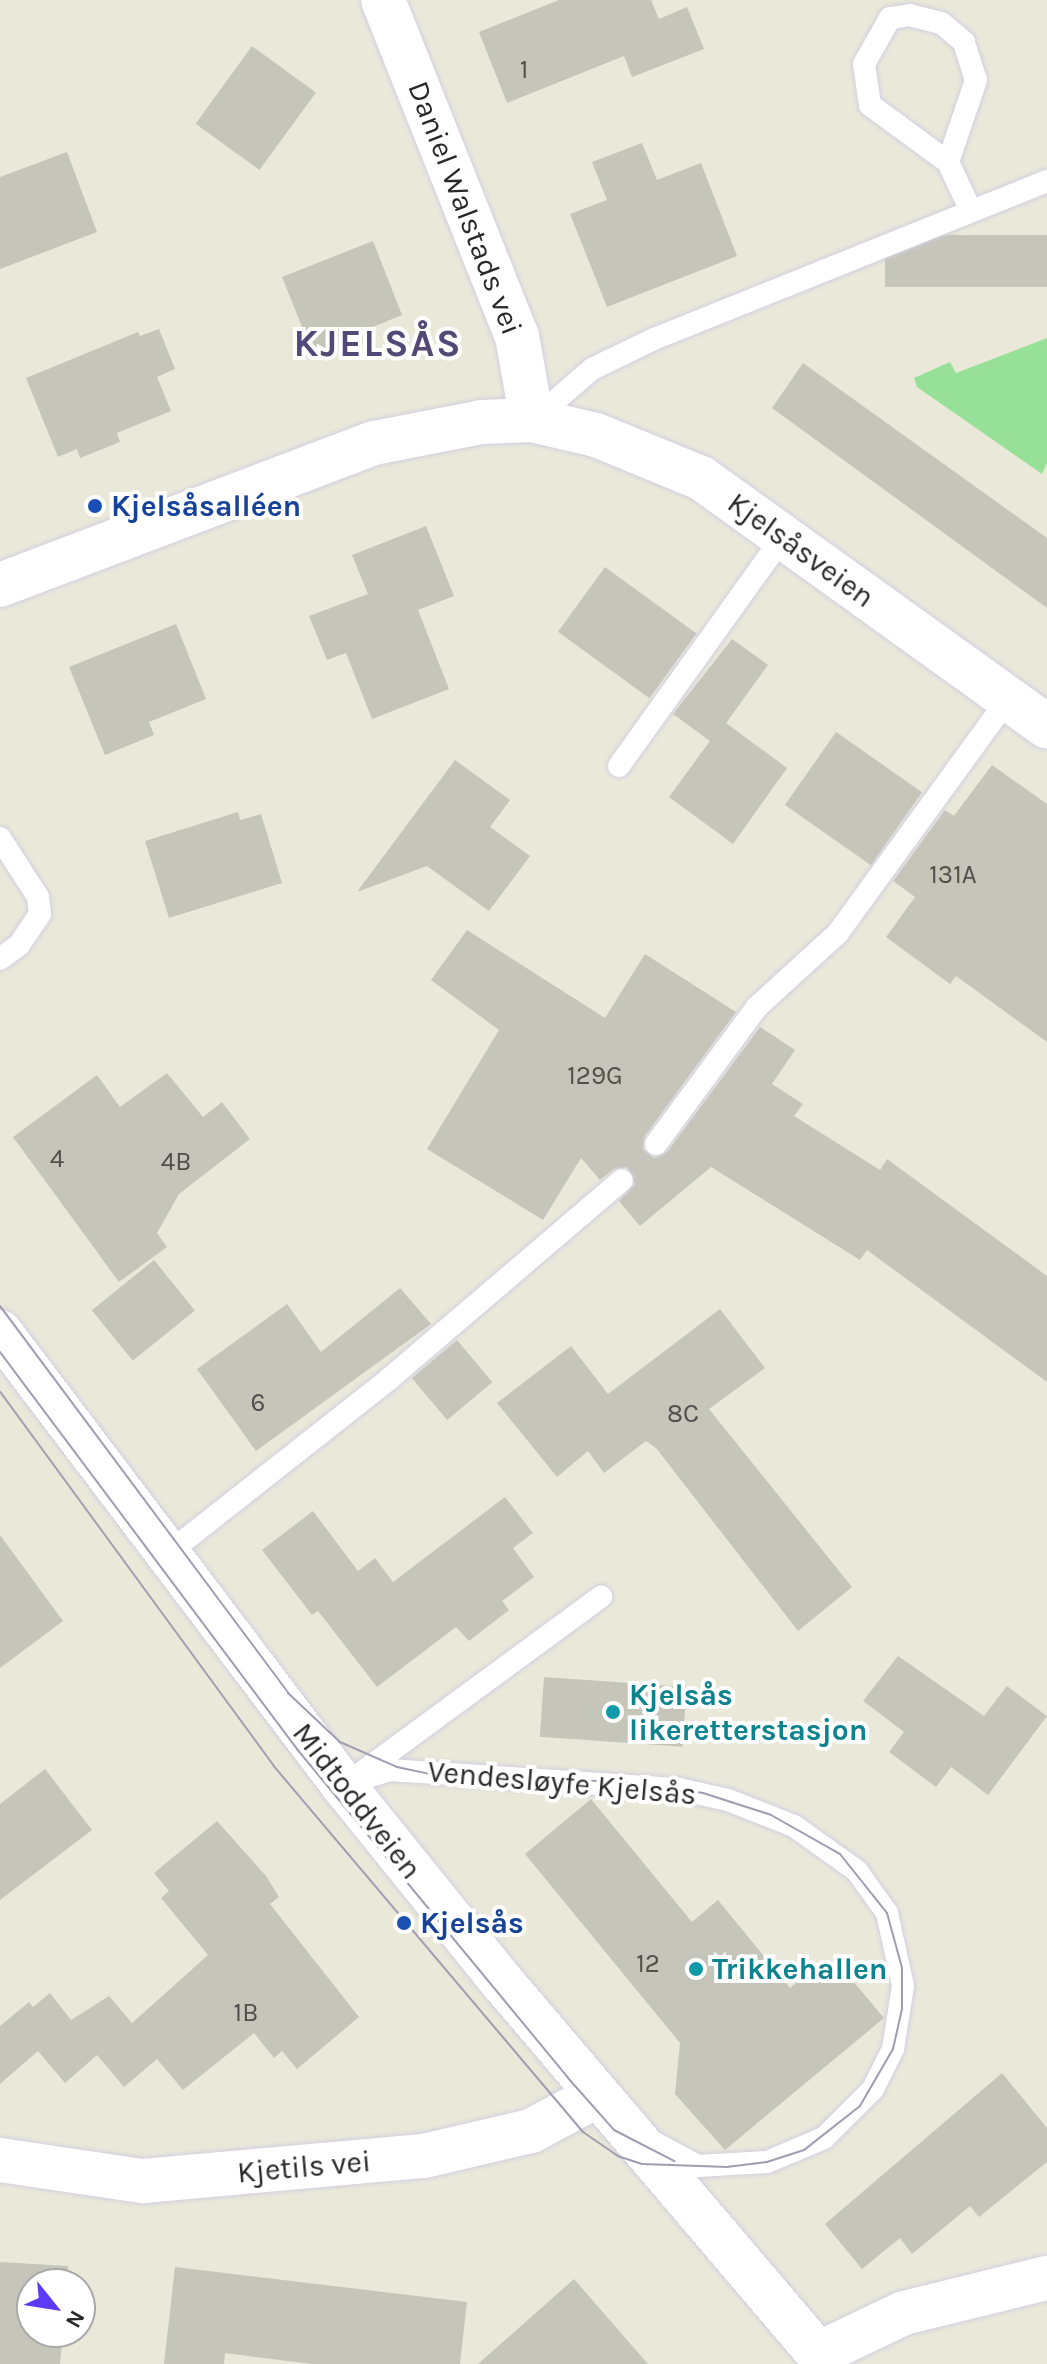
<!DOCTYPE html>
<meta charset="utf-8">
<style>
body{margin:0}
#map{position:relative;width:1047px;height:2364px;overflow:hidden;background:#eae9d9;font-family:Karla,sans-serif}
div>[style]{position:absolute}
[style*='--x']{left:calc(var(--x)*1px);top:calc(var(--y)*1px);width:calc(var(--w)*1px);rotate:calc(var(--a)*1deg)}
.green>*{inset:0;background:#96e098}
.building>*{inset:0;background:#c5c5b9;transform-origin:0 0}
.roads{filter:drop-shadow(0 0 2px #d2cee1) drop-shadow(0 0 2px #d2cee1)}
.lane>*{height:22px;margin:-11px;padding:0 11px;transform-origin:11px;border-radius:11px;background:#fff}
.street>*{height:44px;margin:-22px;padding:0 22px;transform-origin:22px;border-radius:22px;background:#fff}
.secondary>*{height:44px;margin:-22px;padding:0 22px;transform-origin:22px;border-radius:22px;background:#fff}
.tram>*{height:2px;margin:-1px;padding:0 1px;transform-origin:1px;border-radius:1px;background:#a19cb2}
.dots>*{width:22px;height:22px;translate:-50% -50%;box-sizing:border-box;border:4px solid #fff;border-radius:50%}
span{translate:-50% -50%;white-space:nowrap;text-align:center;line-height:1.15;-webkit-text-stroke:8px #fff;paint-order:stroke}
.number-label{font-size:26px;color:#4f4f4c}
.number-label span{-webkit-text-stroke-width:0}
.street-label{font-size:30px;color:#282828}
.transit-label{font-size:30px;color:#164399;font-weight:700}
.left{translate:0 -50%;text-align:left}
.culture-label{font-size:30px;color:#0d838f;font-weight:700}
.district-label{font-size:38px;color:#524977;font-weight:700;letter-spacing:2px}
.north{position:absolute;left:16px;top:2268px;width:80px;height:80px;box-sizing:border-box;background:#fff;border:2px solid #a9a9a9;border-radius:50%;rotate:120deg;font-size:22px;font-weight:700;line-height:32px;text-align:center;color:#282828}
.north::after{content:'';display:block;margin:auto;width:28px;height:36px;background:#5d3bf6;clip-path:polygon(50% 0,100% 100%,50% 72%,0 100%)}
</style>
<div id="map">
<div class="green">
<div style="clip-path:polygon(1047px 338px,1047px 463px,1042px 474px,917px 387px,914px 378px,950px 362px,956px 373px)"></div>
</div>
<div class="building">
<div style="clip-path:polygon(559px 0,651px 0,659px 19px,687px 7px,704px 49px,632px 77px,624px 56px,507px 103px,479px 32px)"></div>
<div style="left:252px;top:46px;width:79px;height:96px;rotate:36deg"></div>
<div style="clip-path:polygon(642px 143px,657px 180px,701px 163px,737px 256px,607px 307px,570px 214px,607px 200px,592px 162px)"></div>
<div style="clip-path:polygon(67px 152px,97px 232px,0 269px,0 177px)"></div>
<div style="left:1047px;top:235px;width:52px;height:162px;rotate:90deg"></div>
<div style="clip-path:polygon(373px 241px,402px 315px,361px 332px,364px 339px,315px 359px,282px 277px)"></div>
<div style="clip-path:polygon(159px 329px,175px 369px,157px 377px,171px 411px,117px 433px,120px 442px,80px 458px,77px 449px,58px 457px,26px 378px,138px 332px,140px 336px)"></div>
<div style="clip-path:polygon(803px 363px,1047px 538px,1047px 608px,772px 408px)"></div>
<div style="clip-path:polygon(426px 526px,454px 596px,418px 610px,449px 689px,372px 719px,346px 653px,327px 660px,309px 616px,368px 594px,352px 555px)"></div>
<div style="left:605px;top:567px;width:113px;height:80px;rotate:36deg"></div>
<div style="clip-path:polygon(176px 624px,206px 699px,149px 722px,154px 735px,105px 755px,69px 667px)"></div>
<div style="clip-path:polygon(732px 639px,768px 665px,726px 723px,787px 768px,733px 844px,669px 797px,710px 741px,673px 714px)"></div>
<div style="left:836px;top:732px;width:105px;height:89px;rotate:35deg"></div>
<div style="clip-path:polygon(455px 760px,510px 800px,490px 827px,530px 856px,489px 911px,427px 866px,357px 892px)"></div>
<div style="clip-path:polygon(992px 765px,1047px 804px,1047px 1042px,956px 976px,950px 984px,886px 937px,915px 897px,893px 881px,945px 810px,954px 816px)"></div>
<div style="clip-path:polygon(238px 812px,240px 820px,261px 814px,282px 883px,169px 918px,145px 841px)"></div>
<div style="clip-path:polygon(467px 930px,605px 1018px,645px 954px,736px 1012px,645px 1136px,643px 1149px,654px 1158px,667px 1152px,760px 1027px,795px 1050px,772px 1084px,803px 1104px,794px 1116px,880px 1170px,887px 1159px,1047px 1276px,1047px 1382px,867px 1250px,860px 1260px,711px 1167px,640px 1226px,619px 1201px,635px 1184px,627px 1167px,614px 1169px,600px 1180px,581px 1158px,543px 1220px,427px 1149px,499px 1030px,431px 980px)"></div>
<div style="clip-path:polygon(167px 1073px,203px 1117px,222px 1102px,250px 1139px,179px 1194px,157px 1233px,167px 1247px,119px 1282px,13px 1137px,97px 1075px,120px 1107px)"></div>
<div style="left:154px;top:1260px;width:65px;height:80px;rotate:51deg"></div>
<div style="clip-path:polygon(400px 1288px,431px 1324px,256px 1451px,197px 1369px,287px 1304px,321px 1352px)"></div>
<div style="clip-path:polygon(720px 1309px,765px 1368px,709px 1409px,852px 1587px,798px 1631px,656px 1448px,646px 1441px,604px 1473px,588px 1451px,557px 1477px,497px 1403px,571px 1346px,608px 1394px)"></div>
<div style="left:457px;top:1340px;width:55px;height:59px;rotate:50deg"></div>
<div style="clip-path:polygon(505px 1497px,533px 1533px,513px 1548px,534px 1577px,502px 1601px,509px 1610px,469px 1641px,456px 1627px,377px 1687px,318px 1611px,312px 1615px,262px 1550px,313px 1511px,358px 1571px,375px 1558px,393px 1582px)"></div>
<div style="clip-path:polygon(0 1535px,63px 1621px,0 1668px)"></div>
<div style="clip-path:polygon(898px 1656px,984px 1716px,1007px 1686px,1047px 1716px,988px 1795px,951px 1767px,936px 1787px,889px 1752px,904px 1732px,863px 1701px)"></div>
<div style="left:544px;top:1677px;width:143px;height:60px;rotate:4deg"></div>
<div style="clip-path:polygon(45px 1769px,92px 1830px,0 1900px,0 1804px)"></div>
<div style="clip-path:polygon(591px 1799px,692px 1922px,718px 1900px,790px 1988px,820px 1964px,836px 1983px,847px 1974px,884px 2018px,725px 2150px,675px 2094px,680px 2043px,525px 1854px)"></div>
<div style="clip-path:polygon(217px 1821px,266px 1876px,279px 1897px,270px 1904px,359px 2017px,297px 2069px,282px 2051px,274px 2058px,254px 2033px,183px 2090px,157px 2059px,124px 2087px,97px 2055px,65px 2083px,38px 2051px,0 2084px,0 2026px,29px 2002px,33px 2007px,50px 1993px,71px 2020px,109px 1996px,132px 2023px,208px 1955px,161px 1898px,169px 1891px,154px 1873px)"></div>
<div style="clip-path:polygon(1002px 2073px,1047px 2128px,1047px 2162px,979px 2217px,970px 2206px,912px 2254px,900px 2238px,862px 2269px,825px 2224px)"></div>
<div style="clip-path:polygon(0 2262px,68px 2266px,66px 2284px,32px 2284px,32px 2332px,63px 2332px,60px 2364px,0 2364px)"></div>
<div style="clip-path:polygon(175px 2267px,467px 2302px,460px 2364px,312px 2364px,225px 2353px,224px 2364px,164px 2364px)"></div>
<div style="clip-path:polygon(574px 2279px,648px 2364px,478px 2364px)"></div>
</div>
<div class="roads">
<div class="lane">
<div style="--x:948;--y:162;--w:87;--a:-71.1"></div>
<div style="--x:976;--y:80;--w:40;--a:-108"></div>
<div style="--x:964;--y:42;--w:30;--a:-140"></div>
<div style="--x:941;--y:23;--w:32;--a:-166"></div>
<div style="--x:910;--y:15;--w:20;--a:171"></div>
<div style="--x:890;--y:18;--w:53;--a:119.5"></div>
<div style="--x:864;--y:64;--w:41;--a:81.7"></div>
<div style="--x:870;--y:105;--w:97;--a:36.2"></div>
<div style="--x:948;--y:162;--w:52;--a:64.9"></div>
<div style="--x:533;--y:420;--w:78;--a:-40.8"></div>
<div style="--x:592;--y:369;--w:69;--a:-25.8"></div>
<div style="--x:654;--y:339;--w:424;--a:-21.9"></div>
<div style="--x:619;--y:766;--w:282;--a:-54.4"></div>
<div style="--x:0;--y:838;--w:70;--a:57.2"></div>
<div style="--x:38;--y:897;--w:17;--a:83"></div>
<div style="--x:40;--y:914;--w:37;--a:124"></div>
<div style="--x:19;--y:945;--w:24;--a:144"></div>
<div style="--x:656;--y:1144;--w:170;--a:-53.6"></div>
<div style="--x:757;--y:1007;--w:110;--a:-42.4"></div>
<div style="--x:838;--y:933;--w:289;--a:-54"></div>
<div style="--x:167;--y:1554;--w:283;--a:-38.2"></div>
<div style="--x:389;--y:1379;--w:306;--a:-40.5"></div>
<div style="--x:361;--y:1773;--w:298;--a:-36.3"></div>
<div style="--x:343;--y:1785;--w:49;--a:-17.7"></div>
<div style="--x:390;--y:1770;--w:290;--a:3.8"></div>
<div style="--x:679;--y:1789;--w:50;--a:12.7"></div>
<div style="--x:728;--y:1800;--w:71;--a:21.5"></div>
<div style="--x:794;--y:1826;--w:77;--a:35.5"></div>
<div style="--x:857;--y:1871;--w:52;--a:54.5"></div>
<div style="--x:887;--y:1913;--w:75;--a:77.6"></div>
<div style="--x:903;--y:1986;--w:64;--a:99"></div>
<div style="--x:893;--y:2049;--w:45;--a:116.6"></div>
<div style="--x:873;--y:2089;--w:69;--a:135"></div>
<div style="--x:824;--y:2138;--w:62;--a:157.2"></div>
<div style="--x:767;--y:2162;--w:69;--a:176.7"></div>
<div style="--x:698;--y:2166;--w:51;--a:-151.9"></div>
</div>
<div class="street">
<div style="--x:383;--y:0;--w:362;--a:68.3"></div>
<div style="--x:517;--y:336;--w:85;--a:79.9"></div>
<div style="--x:0;--y:2160;--w:145;--a:8.4"></div>
<div style="--x:143;--y:2181;--w:282;--a:-5.1"></div>
<div style="--x:424;--y:2156;--w:110;--a:-13.2"></div>
<div style="--x:531;--y:2131;--w:76;--a:-28.2"></div>
<div style="--x:820;--y:2353;--w:93;--a:-25.5"></div>
<div style="--x:904;--y:2313;--w:147;--a:-13.8"></div>
</div>
<div class="secondary">
<div style="--x:0;--y:585;--w:400;--a:-20.8"></div>
<div style="--x:374;--y:443;--w:110;--a:-11"></div>
<div style="--x:482;--y:422;--w:50;--a:-2.3"></div>
<div style="--x:532;--y:420;--w:66;--a:13.2"></div>
<div style="--x:596;--y:435;--w:113;--a:22.3"></div>
<div style="--x:701;--y:478;--w:426;--a:35.7"></div>
<div style="--x:0;--y:1332;--w:568;--a:52.87"></div>
<div style="--x:343;--y:1785;--w:255;--a:51.1"></div>
<div style="--x:503;--y:1983;--w:500;--a:49.62"></div>
</div>
</div>
<div class="tram">
<div style="--x:0;--y:1306;--w:482;--a:53.3"></div>
<div style="--x:288;--y:1693;--w:71;--a:43.3"></div>
<div style="--x:340;--y:1742;--w:62;--a:23.7"></div>
<div style="--x:397;--y:1767;--w:39;--a:12"></div>
<div style="--x:435;--y:1775;--w:189;--a:2.1"></div>
<div style="--x:624;--y:1782;--w:80;--a:7.9"></div>
<div style="--x:703;--y:1793;--w:71;--a:17.9"></div>
<div style="--x:771;--y:1815;--w:79;--a:29.5"></div>
<div style="--x:840;--y:1854;--w:75;--a:51.5"></div>
<div style="--x:887;--y:1913;--w:57;--a:74.7"></div>
<div style="--x:902;--y:1968;--w:41;--a:90"></div>
<div style="--x:902;--y:2009;--w:41;--a:102.7"></div>
<div style="--x:893;--y:2049;--w:66;--a:120.1"></div>
<div style="--x:860;--y:2106;--w:71;--a:141.8"></div>
<div style="--x:804;--y:2150;--w:39;--a:162"></div>
<div style="--x:767;--y:2162;--w:39;--a:173"></div>
<div style="--x:728;--y:2167;--w:86;--a:-178"></div>
<div style="--x:642;--y:2164;--w:25;--a:-162"></div>
<div style="--x:618;--y:2156;--w:42;--a:-145.6"></div>
<div style="--x:583;--y:2132;--w:479;--a:-130.2"></div>
<div style="--x:274;--y:1766;--w:464;--a:-126.2"></div>
<div style="--x:0;--y:1352;--w:496;--a:53.2"></div>
<div style="--x:297;--y:1749;--w:426;--a:50.5"></div>
<div style="--x:568;--y:2078;--w:69;--a:48.5"></div>
<div style="--x:614;--y:2130;--w:68;--a:27.3"></div>
</div>
<div class="dots">
<div style="left:95px;top:506px;background:#1a4fb4"></div>
<div style="left:613px;top:1712px;background:#0f9aa8"></div>
<div style="left:404px;top:1923px;background:#1a4fb4"></div>
<div style="left:696px;top:1969px;background:#0f9aa8"></div>
</div>
<div class="number-label">
<span style="left:524px;top:70px">1</span>
<span style="left:953px;top:875px">131A</span>
<span style="left:595px;top:1076px">129G</span>
<span style="left:57px;top:1159px">4</span>
<span style="left:176px;top:1162px">4B</span>
<span style="left:258px;top:1403px">6</span>
<span style="left:683px;top:1414px">8C</span>
<span style="left:648px;top:1964px">12</span>
<span style="left:246px;top:2013px">1B</span>
</div>
<div class="street-label">
<span style="left:465px;top:208px;rotate:69deg">Daniel Walstads vei</span>
<span style="left:801px;top:550px;rotate:36deg">Kjelsåsveien</span>
<span style="left:562px;top:1783px;rotate:5deg">Vendesløyfe Kjelsås</span>
<span style="left:357px;top:1801px;rotate:52deg">Midtoddveien</span>
<span style="left:304px;top:2167px;rotate:-5deg">Kjetils vei</span>
</div>
<div class="transit-label">
<span class="left" style="left:111px;top:506px">Kjelsåsalléen</span>
<span class="left" style="left:420px;top:1923px">Kjelsås</span>
</div>
<div class="culture-label">
<span class="left" style="left:629px;top:1712px">Kjelsås<br>likeretterstasjon</span>
<span class="left" style="left:712px;top:1969px">Trikkehallen</span>
</div>
<div class="district-label">
<span style="left:378px;top:344px">KJELSÅS</span>
</div>
<div class="north">N</div>
</div>
